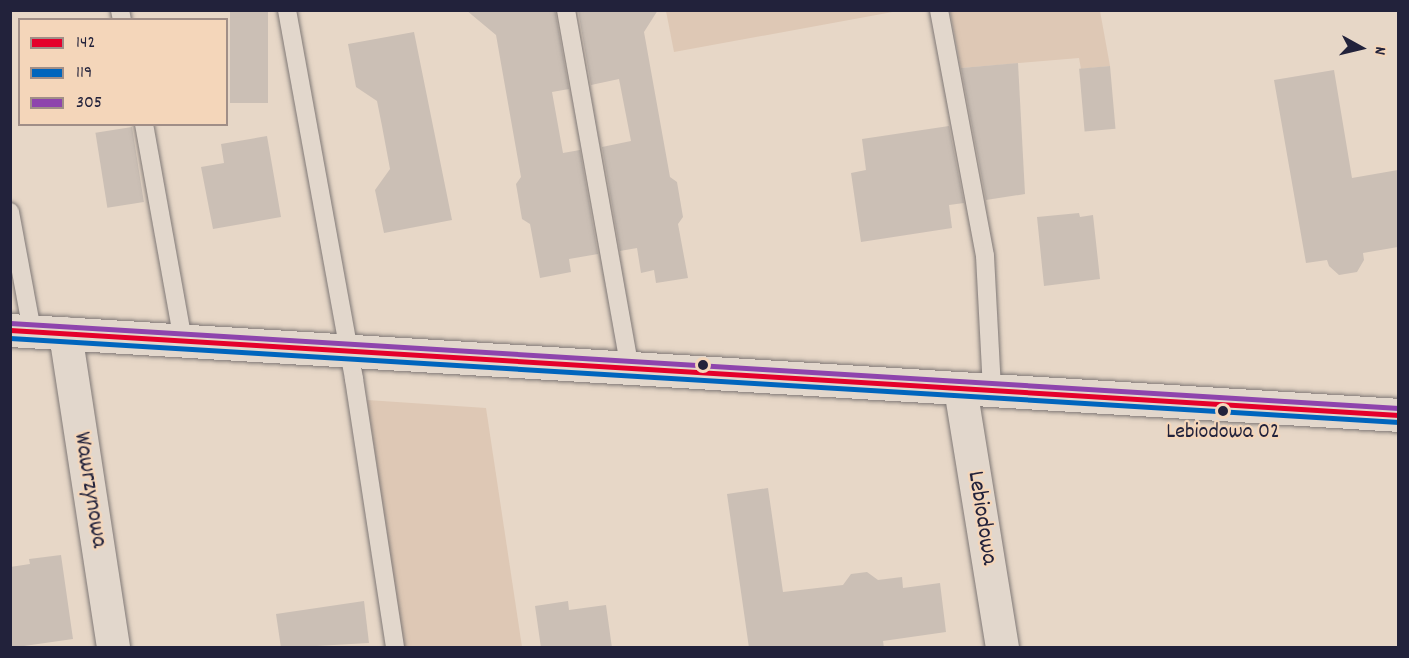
<!DOCTYPE html>
<style>
body{margin:0}
#map{position:relative;width:1409px;height:658px;overflow:hidden;background:#e7d7c7;font-family:Dekko,sans-serif}
div>[style]{position:absolute}
[style*='--x']{left:calc(var(--x)*1px);top:calc(var(--y)*1px);width:calc(var(--w)*1px);rotate:calc(var(--a)*1deg)}
.green>*{inset:0;background:#dec8b5}
.building>*{inset:0;background:#cbbfb5;transform-origin:0 0}
.roads{filter:drop-shadow(0 0 2px #7f7876) drop-shadow(0 0 2px #7f7876)}
.lane>*{height:18px;margin:-9px;padding:0 9px;transform-origin:9px;border-radius:9px;background:#e2d7cc}
.street>*{height:33px;margin:-16.5px;padding:0 16.5px;transform-origin:16.5px;border-radius:16.5px;background:#e2d7cc}
.secondary>*{height:33px;margin:-16.5px;padding:0 16.5px;transform-origin:16.5px;border-radius:16.5px;background:#e2d7cc}
.bus-1>*{height:4.5px;margin:-2.25px;padding:0 2.25px;transform-origin:2.25px;border-radius:2.25px;background:#e4002b}
.bus-2>*{height:4.5px;margin:-2.25px;padding:0 2.25px;transform-origin:2.25px;border-radius:2.25px;background:#0065bd}
.bus-3>*{height:4.5px;margin:-2.25px;padding:0 2.25px;transform-origin:2.25px;border-radius:2.25px;background:#8e44ad}
.dots>*{width:16px;height:16px;translate:-50% -50%;box-sizing:border-box;border:3px solid #f4d6ba;border-radius:50%}
span{translate:-50% -50%;white-space:nowrap;text-align:center;line-height:1.15;-webkit-text-stroke:4.5px #f4d6ba;paint-order:stroke}
.bus-label{font-size:22px;color:#22223b}
.street-label{font-size:24px;color:#22223b}
.frame{position:absolute;inset:0;border:12px solid #22223b;pointer-events:none}
.legend{position:absolute;left:18px;top:18px;width:210px;height:108px;box-sizing:border-box;background:#f4d6ba;border:2px solid #a08e87;margin:0;padding:8px 10px;list-style:none;font-size:18px;color:#22223b}
.legend li{display:flex;align-items:center;gap:12px;height:30px}
.legend b{width:30px;border:2px solid #a08e87}
.north{position:absolute;left:1331px;top:18px;width:60px;height:60px;-webkit-text-stroke:4px #f4d6ba;paint-order:stroke;rotate:98deg;font-size:16px;font-weight:700;line-height:24px;text-align:center;color:#22223b}
.north::after{content:'';display:block;margin:auto;width:21px;height:27px;background:#22223b;clip-path:polygon(50% 0,100% 100%,50% 72%,0 100%)}
</style>
<div id="map">
<div class="green">
<div style="clip-path:polygon(666px 11px,666px 10px,898px 11px,674px 52px)"></div>
<div style="clip-path:polygon(950px 11px,1100px 11px,1110px 66px,1081px 69px,1079px 58px,961px 68px)"></div>
<div style="clip-path:polygon(367px 400px,486px 408px,522px 647px,404px 647px)"></div>
</div>
<div class="building">
<div style="left:230px;top:10px;width:38px;height:93px"></div>
<div style="clip-path:polygon(466px 10px,555px 10px,569px 89px,552px 92px,563px 153px,580px 150px,598px 254px,569px 259px,571px 272px,540px 278px,530px 224px,522px 219px,516px 184px,521px 177px,496px 35px)"></div>
<div style="clip-path:polygon(578px 10px,658px 10px,644px 32px,670px 177px,677px 182px,683px 217px,678px 224px,688px 278px,656px 283px,654px 270px,641px 273px,637px 248px,620px 251px,602px 147px,631px 141px,619px 79px,591px 85px)"></div>
<div style="clip-path:polygon(414px 32px,452px 220px,384px 233px,375px 190px,390px 169px,382px 126px,377px 101px,356px 87px,348px 44px)"></div>
<div style="clip-path:polygon(1018px 63px,1025px 194px,986px 200px,961px 68px)"></div>
<div style="left:1110px;top:66px;width:63px;height:31px;rotate:85deg"></div>
<div style="clip-path:polygon(1334px 70px,1352px 178px,1398px 170px,1398px 247px,1363px 253px,1364px 260px,1357px 272px,1339px 275px,1329px 266px,1327px 260px,1306px 263px,1274px 80px)"></div>
<div style="clip-path:polygon(949px 126px,964px 203px,949px 205px,952px 228px,861px 242px,851px 173px,866px 170px,862px 139px)"></div>
<div style="left:132px;top:127px;width:76px;height:37px;rotate:81deg"></div>
<div style="clip-path:polygon(267px 136px,281px 217px,213px 229px,201px 167px,224px 163px,221px 144px)"></div>
<div style="clip-path:polygon(1079px 213px,1080px 217px,1093px 215px,1100px 279px,1044px 286px,1037px 217px)"></div>
<div style="clip-path:polygon(768px 488px,783px 592px,843px 585px,851px 574px,867px 572px,878px 580px,902px 577px,903px 588px,940px 583px,946px 632px,883px 641px,884px 648px,749px 648px,727px 494px)"></div>
<div style="clip-path:polygon(61px 555px,73px 639px,10px 648px,10px 567px,30px 564px,29px 559px)"></div>
<div style="clip-path:polygon(364px 601px,369px 643px,281px 648px,276px 614px)"></div>
<div style="clip-path:polygon(568px 601px,569px 610px,606px 605px,612px 648px,541px 648px,535px 606px)"></div>
</div>
<div class="roads">
<div class="lane">
<div style="--x:120;--y:10;--w:10;--a:79"></div>
<div style="--x:287;--y:10;--w:375;--a:79.7"></div>
<div style="--x:354;--y:379;--w:272;--a:81.3"></div>
<div style="--x:566;--y:10;--w:365;--a:79.9"></div>
<div style="--x:939;--y:10;--w:250;--a:79.4"></div>
<div style="--x:985;--y:256;--w:134;--a:87"></div>
<div style="--x:144;--y:124;--w:220;--a:79.8"></div>
<div style="--x:10;--y:212;--w:121;--a:79.5"></div>
</div>
<div class="street">
<div style="--x:65;--y:333;--w:319;--a:81.3"></div>
<div style="--x:960;--y:388;--w:263;--a:80.8"></div>
</div>
<div class="secondary">
<div style="--x:10;--y:330;--w:1391;--a:3.5"></div>
</div>
</div>
<div class="bus-1">
<div style="--x:10;--y:330;--w:1391;--a:3.5"></div>
</div>
<div class="bus-2">
<div style="--x:10;--y:338;--w:1391;--a:3.46"></div>
</div>
<div class="bus-3">
<div style="--x:10;--y:323;--w:1391;--a:3.5"></div>
</div>
<div class="dots">
<div style="left:703px;top:365px;background:#22223b"></div>
<div style="left:1223px;top:411px;background:#22223b"></div>
</div>
<div class="bus-label">
<span style="left:1223px;top:433px">Lebiodowa 02</span>
</div>
<div class="street-label">
<span style="left:89px;top:490px;rotate:81deg">Wawrzynowa</span>
<span style="left:981px;top:518px;rotate:81deg">Lebiodowa</span>
</div>
<div class="frame"></div>
<ul class="legend">
<li><b style="height:8px;background:#e4002b"></b>142</li>
<li><b style="height:8px;background:#0065bd"></b>119</li>
<li><b style="height:8px;background:#8e44ad"></b>305</li>
</ul>
<div class="north">N</div>
</div>
